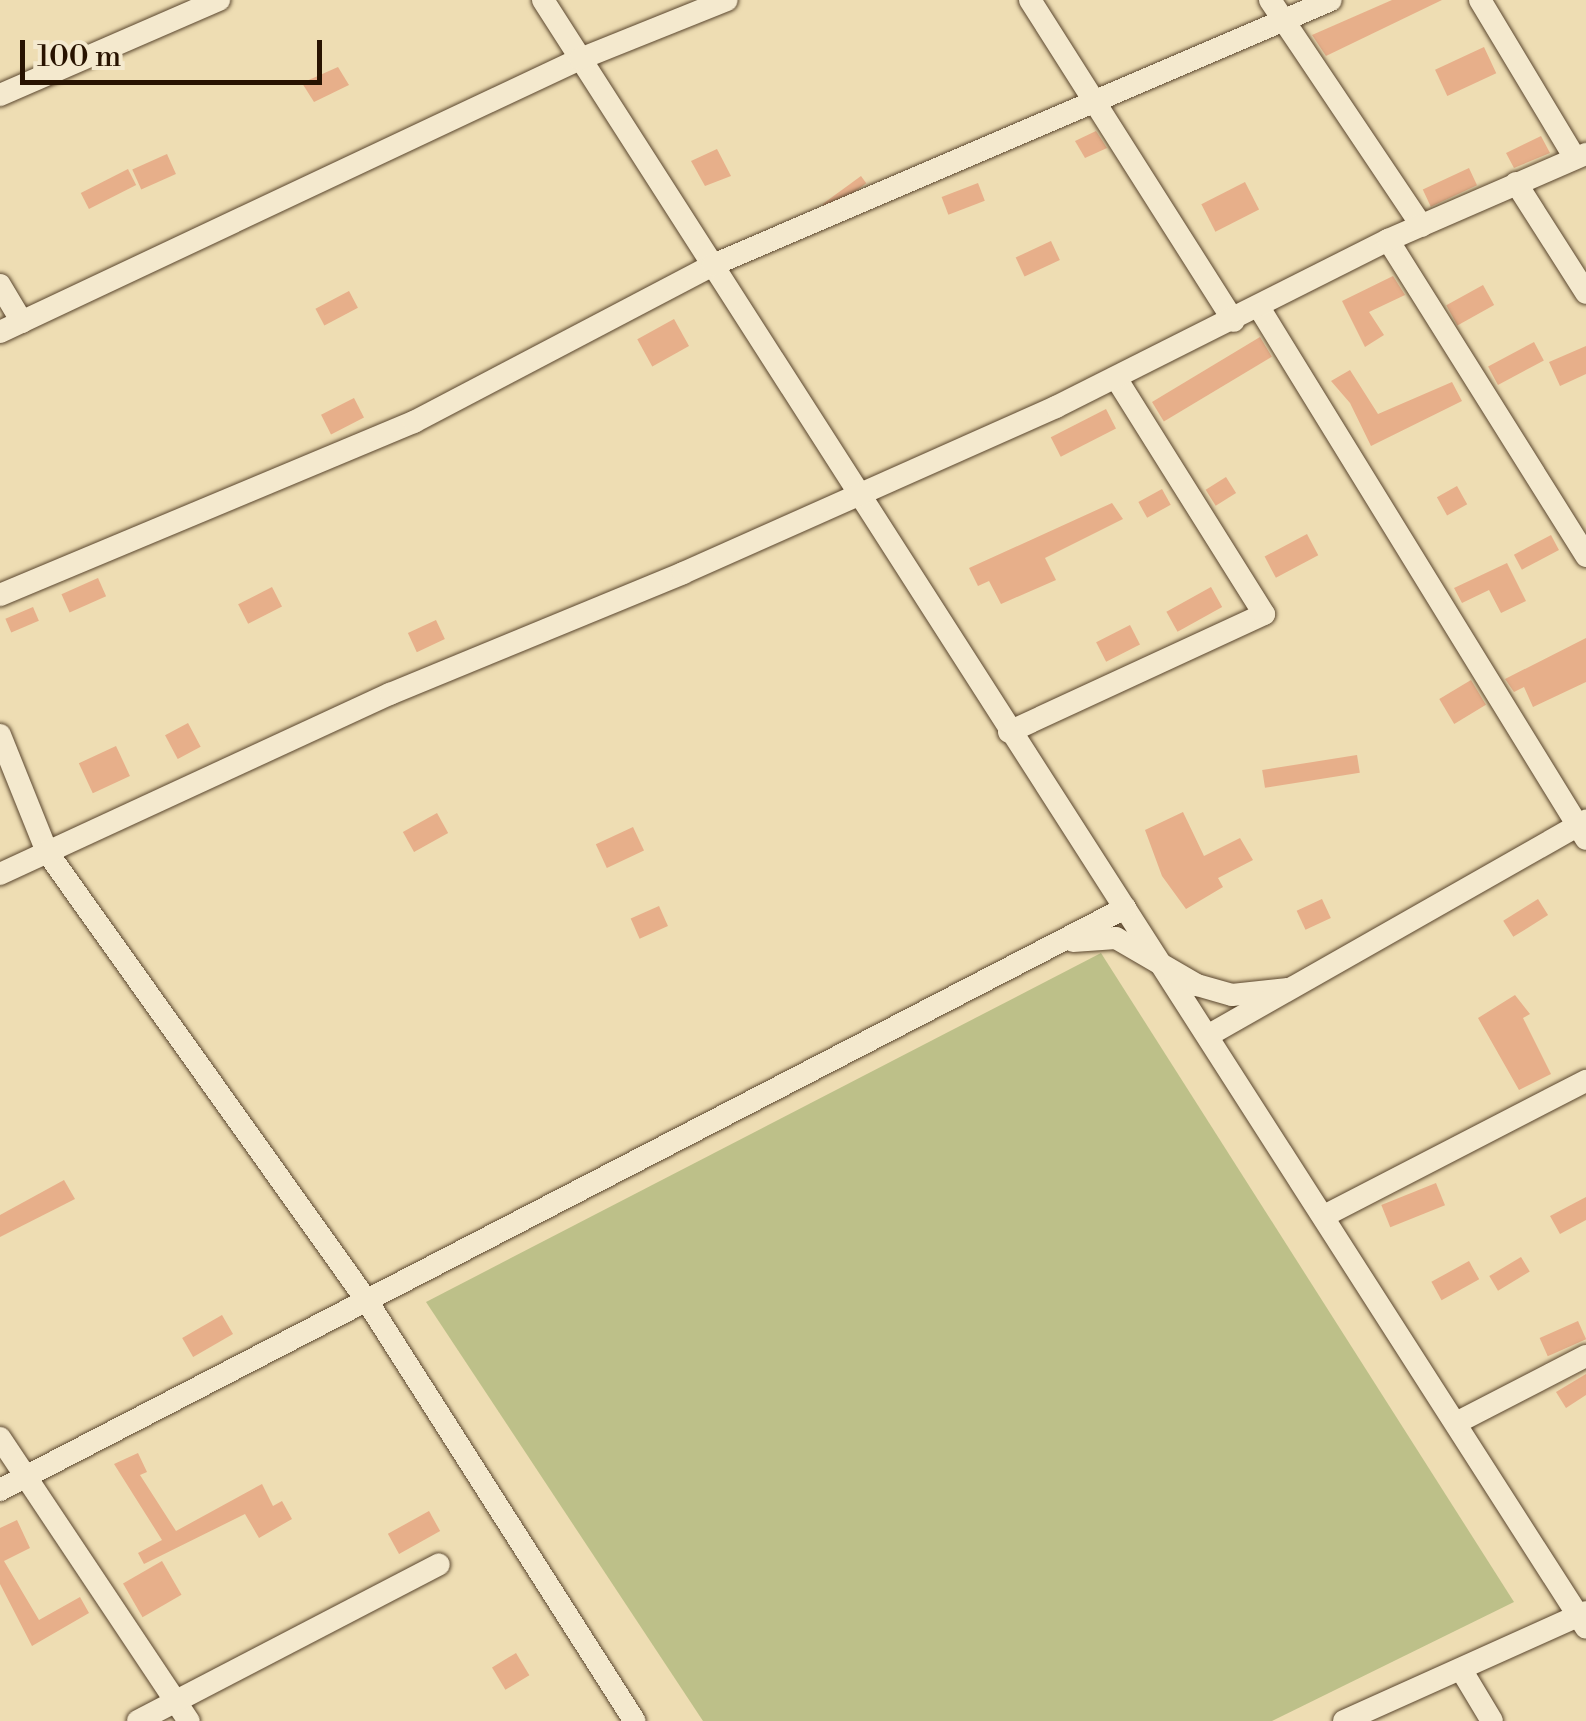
<!DOCTYPE html>
<style>
body{margin:0}
#map{position:relative;width:1586px;height:1721px;overflow:hidden;background:#eeddb3;font-family:"Libre Bodoni",serif}
div>[style]{position:absolute}
[style*='--x']{left:calc(var(--x)*1px);top:calc(var(--y)*1px);width:calc(var(--w)*1px);rotate:calc(var(--a)*1deg)}
.green>*{inset:0;background:#bdc089}
.building>*{inset:0;background:#e7af8a;transform-origin:0 0}
.roads{filter:drop-shadow(0 0 2px #5a462e) drop-shadow(0 0 2px #5a462e)}
.street>*{height:22px;margin:-11px;padding:0 11px;transform-origin:11px;border-radius:11px;background:#f4e9ce}
span{translate:-50% -50%;white-space:nowrap;text-align:center;line-height:1.15;-webkit-text-stroke:8px #f4e9ce;paint-order:stroke}
.scale{position:absolute;left:20px;top:40px;width:302px;height:45px;box-sizing:border-box;border:5px solid #281301;border-top:0;padding-left:12px;font-size:30px;line-height:35px;white-space:nowrap;color:#281301;-webkit-text-stroke:8px #f4e9ce;paint-order:stroke}
</style>
<div id="map">
<div class="green">
<div style="clip-path:polygon(1101px 953px,1514px 1602px,1272px 1721px,703px 1721px,426px 1302px)"></div>
</div>
<div class="building">
<div style="clip-path:polygon(1392px 0,1442px 0,1326px 56px,1312px 35px)"></div>
<div style="left:1484px;top:47px;width:29px;height:54px;rotate:65deg"></div>
<div style="clip-path:polygon(338px 67px,349px 85px,314px 102px,302px 83px)"></div>
<div style="clip-path:polygon(1096px 131px,1107px 148px,1085px 158px,1075px 141px)"></div>
<div style="clip-path:polygon(1541px 136px,1550px 153px,1514px 168px,1506px 153px)"></div>
<div style="clip-path:polygon(717px 149px,731px 176px,705px 186px,691px 161px)"></div>
<div style="left:167px;top:154px;width:22px;height:38px;rotate:66deg"></div>
<div style="left:1469px;top:168px;width:19px;height:51px;rotate:65deg"></div>
<div style="left:128px;top:169px;width:18px;height:53px;rotate:63deg"></div>
<div style="left:861px;top:176px;width:9px;height:47px;rotate:54deg"></div>
<div style="left:1245px;top:182px;width:31px;height:49px;rotate:63deg"></div>
<div style="left:978px;top:183px;width:19px;height:39px;rotate:69deg"></div>
<div style="left:1051px;top:241px;width:21px;height:39px;rotate:65deg"></div>
<div style="clip-path:polygon(1393px 276px,1405px 295px,1369px 312px,1384px 335px,1365px 347px,1342px 301px)"></div>
<div style="left:1483px;top:285px;width:23px;height:42px;rotate:61deg"></div>
<div style="left:349px;top:291px;width:19px;height:38px;rotate:62deg"></div>
<div style="left:674px;top:319px;width:31px;height:42px;rotate:61deg"></div>
<div style="left:1260px;top:337px;width:23px;height:126px;rotate:59deg"></div>
<div style="left:1534px;top:342px;width:21px;height:52px;rotate:62deg"></div>
<div style="clip-path:polygon(1586px 346px,1586px 374px,1560px 386px,1549px 362px)"></div>
<div style="clip-path:polygon(1350px 370px,1378px 414px,1452px 382px,1462px 401px,1371px 446px,1350px 403px,1331px 381px)"></div>
<div style="left:354px;top:398px;width:22px;height:37px;rotate:63deg"></div>
<div style="left:1106px;top:409px;width:22px;height:62px;rotate:63deg"></div>
<div style="left:1226px;top:477px;width:19px;height:24px;rotate:58deg"></div>
<div style="left:1457px;top:486px;width:21px;height:23px;rotate:61deg"></div>
<div style="left:1162px;top:489px;width:18px;height:27px;rotate:61deg"></div>
<div style="clip-path:polygon(1112px 503px,1123px 519px,1045px 558px,1056px 580px,1001px 604px,989px 581px,978px 586px,969px 568px)"></div>
<div style="left:1307px;top:534px;width:24px;height:48px;rotate:62deg"></div>
<div style="left:1551px;top:535px;width:17px;height:42px;rotate:62deg"></div>
<div style="clip-path:polygon(1507px 563px,1526px 601px,1501px 613px,1489px 590px,1462px 603px,1454px 588px)"></div>
<div style="left:98px;top:578px;width:20px;height:40px;rotate:66deg"></div>
<div style="left:272px;top:587px;width:22px;height:38px;rotate:63deg"></div>
<div style="left:1211px;top:587px;width:23px;height:51px;rotate:61deg"></div>
<div style="left:33px;top:607px;width:15px;height:30px;rotate:67deg"></div>
<div style="left:436px;top:620px;width:21px;height:31px;rotate:65deg"></div>
<div style="left:1130px;top:625px;width:22px;height:38px;rotate:63deg"></div>
<div style="clip-path:polygon(1586px 638px,1586px 682px,1533px 707px,1524px 687px,1514px 692px,1505px 679px)"></div>
<div style="left:1471px;top:680px;width:29px;height:37px;rotate:59deg"></div>
<div style="left:188px;top:723px;width:27px;height:26px;rotate:62deg"></div>
<div style="left:116px;top:746px;width:33px;height:41px;rotate:65deg"></div>
<div style="left:1357px;top:755px;width:18px;height:96px;rotate:81deg"></div>
<div style="clip-path:polygon(1183px 812px,1204px 856px,1240px 838px,1253px 860px,1218px 878px,1223px 887px,1186px 909px,1162px 876px,1145px 830px)"></div>
<div style="left:437px;top:813px;width:23px;height:39px;rotate:61deg"></div>
<div style="left:633px;top:827px;width:26px;height:41px;rotate:65deg"></div>
<div style="left:1322px;top:899px;width:21px;height:28px;rotate:65deg"></div>
<div style="left:1538px;top:899px;width:19px;height:41px;rotate:58deg"></div>
<div style="left:659px;top:906px;width:22px;height:31px;rotate:66deg"></div>
<div style="clip-path:polygon(1515px 995px,1530px 1014px,1523px 1018px,1551px 1074px,1519px 1090px,1478px 1018px)"></div>
<div style="clip-path:polygon(64px 1180px,75px 1199px,0 1237px,0 1215px)"></div>
<div style="left:1436px;top:1183px;width:24px;height:59px;rotate:68deg"></div>
<div style="clip-path:polygon(1586px 1197px,1586px 1220px,1560px 1234px,1550px 1216px)"></div>
<div style="left:1521px;top:1257px;width:17px;height:37px;rotate:59deg"></div>
<div style="left:1469px;top:1261px;width:21px;height:43px;rotate:61deg"></div>
<div style="left:222px;top:1315px;width:22px;height:46px;rotate:60deg"></div>
<div style="left:1578px;top:1321px;width:20px;height:42px;rotate:66deg"></div>
<div style="clip-path:polygon(1586px 1374px,1586px 1395px,1566px 1408px,1556px 1392px)"></div>
<div style="clip-path:polygon(138px 1453px,147px 1472px,140px 1475px,176px 1531px,262px 1484px,273px 1506px,282px 1501px,292px 1519px,259px 1538px,245px 1514px,144px 1564px,138px 1553px,162px 1540px,114px 1464px)"></div>
<div style="left:429px;top:1511px;width:23px;height:47px;rotate:61deg"></div>
<div style="clip-path:polygon(17px 1520px,30px 1548px,4px 1561px,39px 1620px,80px 1597px,89px 1613px,32px 1646px,0 1584px,0 1528px)"></div>
<div style="left:162px;top:1561px;width:39px;height:45px;rotate:60deg"></div>
<div style="left:516px;top:1653px;width:26px;height:28px;rotate:59deg"></div>
</div>
<div class="roads">
<div class="street">
<div style="--x:543;--y:0;--w:1933;--a:57.35"></div>
<div style="--x:1030;--y:0;--w:380;--a:57.6"></div>
<div style="--x:1270;--y:0;--w:272;--a:56.1"></div>
<div style="--x:1480;--y:0;--w:184;--a:59"></div>
<div style="--x:0;--y:95;--w:239;--a:-23.5"></div>
<div style="--x:1516;--y:183;--w:130;--a:57.5"></div>
<div style="--x:1388;--y:240;--w:373;--a:57.9"></div>
<div style="--x:0;--y:285;--w:43;--a:59.3"></div>
<div style="--x:1260;--y:309;--w:622;--a:58.4"></div>
<div style="--x:0;--y:332;--w:641;--a:-25.21"></div>
<div style="--x:580;--y:59;--w:158;--a:-21.9"></div>
<div style="--x:0;--y:595;--w:449;--a:-22.7"></div>
<div style="--x:414;--y:422;--w:338;--a:-27.7"></div>
<div style="--x:713;--y:265;--w:672;--a:-23.21"></div>
<div style="--x:1009;--y:732;--w:281;--a:-24.8"></div>
<div style="--x:1264;--y:614;--w:279;--a:-122.1"></div>
<div style="--x:0;--y:735;--w:126;--a:68.1"></div>
<div style="--x:47;--y:852;--w:551;--a:54.52"></div>
<div style="--x:367;--y:1301;--w:498;--a:57.5"></div>
<div style="--x:0;--y:874;--w:430;--a:-24.8"></div>
<div style="--x:390;--y:694;--w:317;--a:-22.4"></div>
<div style="--x:683;--y:573;--w:408;--a:-24"></div>
<div style="--x:1056;--y:407;--w:372;--a:-26.7"></div>
<div style="--x:1388;--y:240;--w:216;--a:-23.5"></div>
<div style="--x:1073;--y:941;--w:43;--a:-4"></div>
<div style="--x:1116;--y:938;--w:94;--a:30.1"></div>
<div style="--x:1197;--y:985;--w:36;--a:16"></div>
<div style="--x:1232;--y:995;--w:54;--a:-6.3"></div>
<div style="--x:1209;--y:1035;--w:434;--a:-29.6"></div>
<div style="--x:1324;--y:1216;--w:295;--a:-27.3"></div>
<div style="--x:1456;--y:1423;--w:146;--a:-27.3"></div>
<div style="--x:0;--y:1438;--w:340;--a:56.3"></div>
<div style="--x:0;--y:1490;--w:1267;--a:-27.35"></div>
<div style="--x:1462;--y:1671;--w:58;--a:59"></div>
<div style="--x:138;--y:1721;--w:339;--a:-27.5"></div>
<div style="--x:1344;--y:1721;--w:265;--a:-24.2"></div>
</div>
</div>
<div class="scale">100 m</div>
</div>
